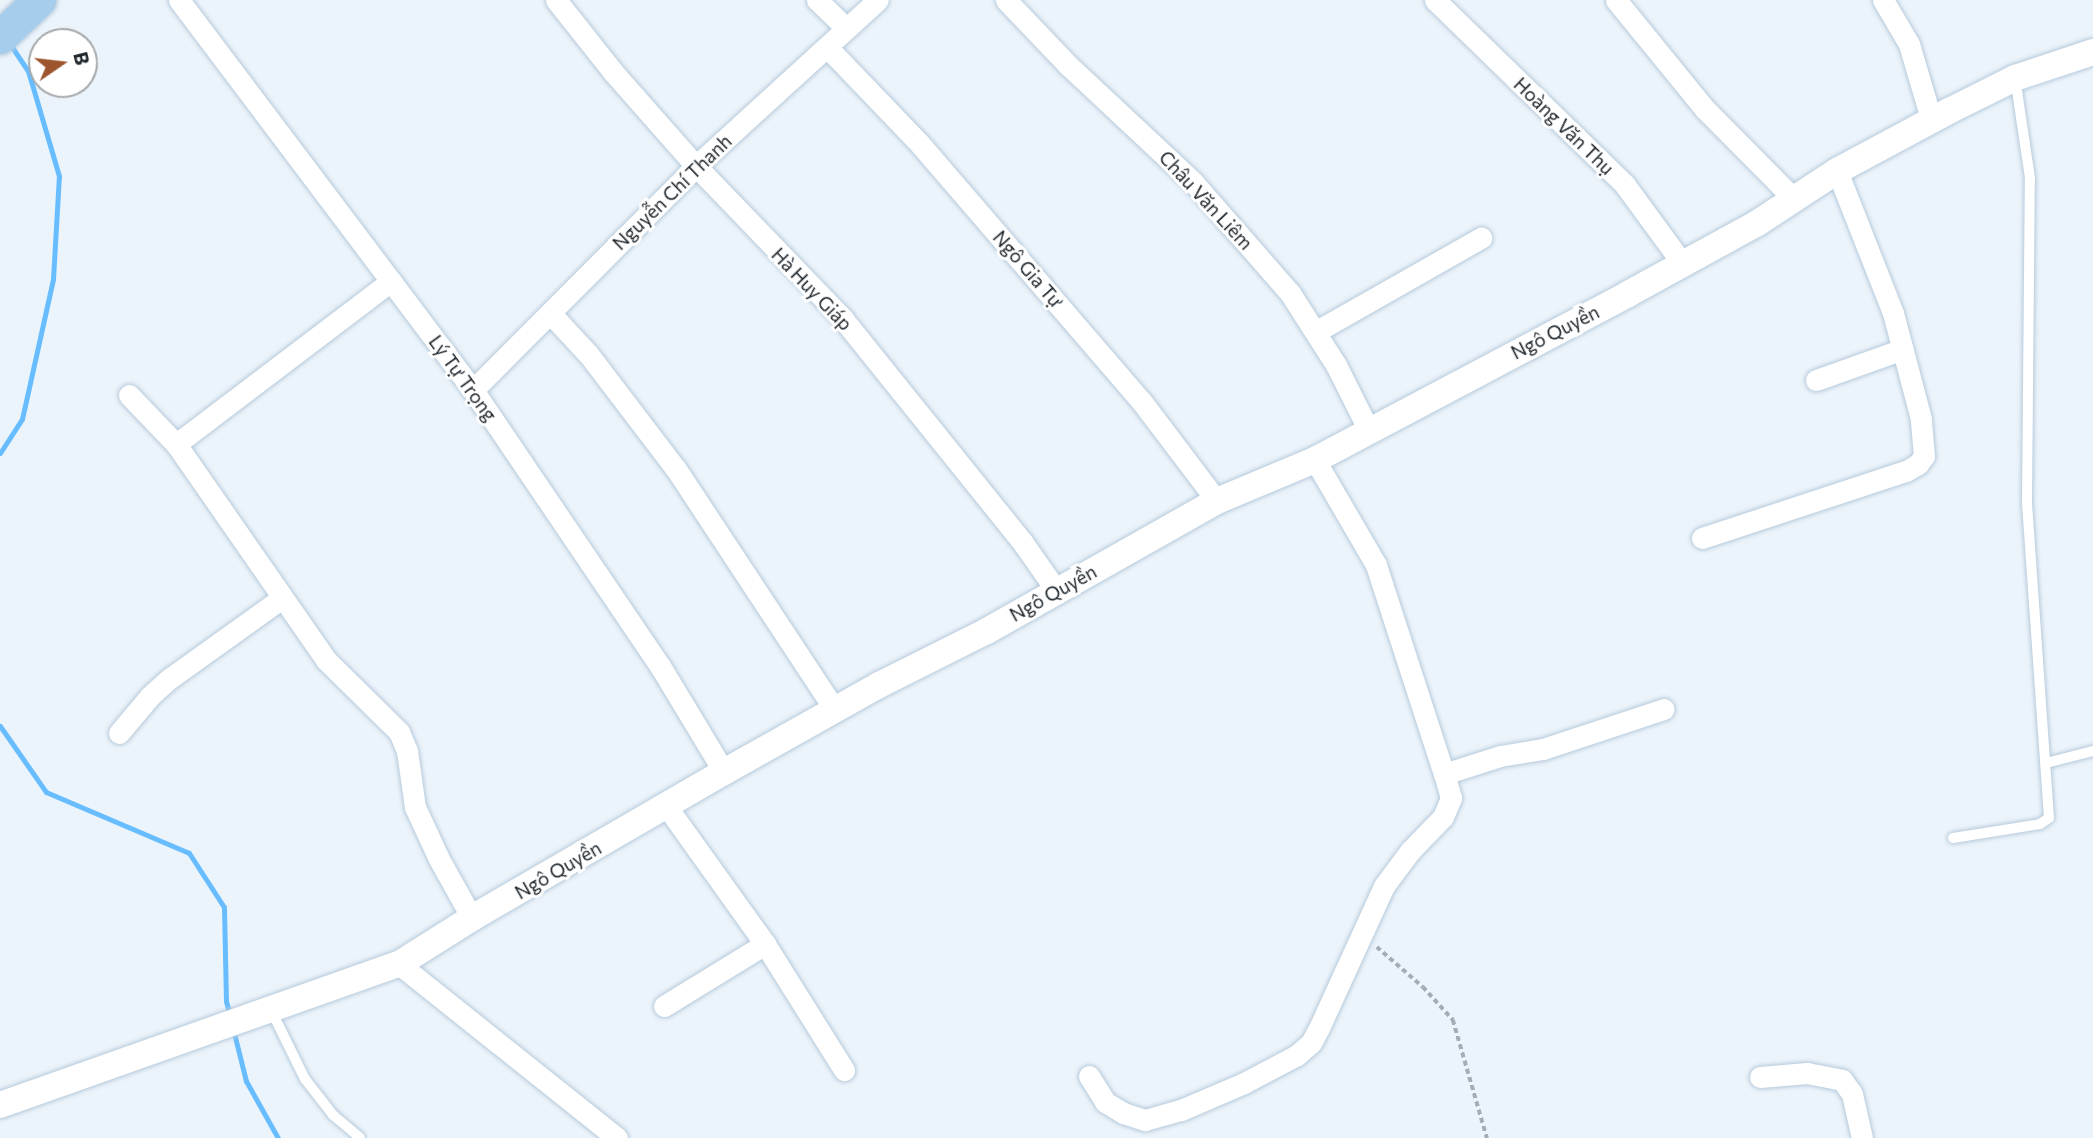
<!DOCTYPE html>
<meta charset="utf-8">
<style>
body{margin:0}
#map{position:relative;width:2093px;height:1138px;overflow:hidden;background:#ecf4fb;font-family:Commissioner,sans-serif}
div>[style]{position:absolute}
[style*='--x']{left:calc(var(--x)*1px);top:calc(var(--y)*1px);width:calc(var(--w)*1px);rotate:calc(var(--a)*1deg)}
.stream>*{height:5px;margin:-2.5px;padding:0 2.5px;transform-origin:2.5px;border-radius:2.5px;background:#67bdff}
.path>*{height:3.5px;margin-top:-1.75px;transform-origin:0;background:repeating-linear-gradient(90deg,#a5adb4 0 5px,transparent 0 8.5px)}
.roads{filter:drop-shadow(0 0 2px #b6cadb) drop-shadow(0 0 2px #b6cadb)}
.service>*{height:10px;margin:-5px;padding:0 5px;transform-origin:5px;border-radius:5px;background:#fff}
.minor>*{height:21px;margin:-10.5px;padding:0 10.5px;transform-origin:10.5px;border-radius:10.5px;background:#fff}
.tertiary>*{height:26px;margin:-13px;padding:0 13px;transform-origin:13px;border-radius:13px;background:#fff}
.primary>*{height:33px;margin:-16.5px;padding:0 16.5px;transform-origin:16.5px;border-radius:16.5px;background:#a6cdeb}
span{translate:-50% -50%;white-space:nowrap;text-align:center;line-height:1.15;-webkit-text-stroke:6px #fff;paint-order:stroke}
.street-label{font-size:19px;color:#20282e}
.north{position:absolute;left:28px;top:28px;width:70px;height:70px;box-sizing:border-box;background:#fff;border:2px solid #a6a9ab;border-radius:50%;rotate:76deg;font-size:19px;font-weight:700;line-height:28px;text-align:center;color:#20282e}
.north::after{content:'';display:block;margin:auto;width:24px;height:32px;background:#9c552d;clip-path:polygon(50% 0,100% 100%,50% 72%,0 100%)}
</style>
<div id="map">
<div class="stream">
<div style="--x:0;--y:453;--w:40;--a:-57.1"></div>
<div style="--x:22;--y:419;--w:143;--a:-77.5"></div>
<div style="--x:53;--y:279;--w:103;--a:-86.7"></div>
<div style="--x:59;--y:176;--w:109;--a:-106.4"></div>
<div style="--x:28;--y:71;--w:32;--a:-124"></div>
<div style="--x:0;--y:726;--w:80;--a:55.1"></div>
<div style="--x:46;--y:792;--w:155;--a:23.1"></div>
<div style="--x:189;--y:853;--w:64;--a:57.1"></div>
<div style="--x:224;--y:907;--w:94;--a:88.8"></div>
<div style="--x:226;--y:1001;--w:16;--a:75"></div>
<div style="--x:233;--y:1029;--w:54;--a:76"></div>
<div style="--x:246;--y:1081;--w:65;--a:60.7"></div>
</div>
<div class="path">
<div style="--x:1377;--y:947;--w:61;--a:41"></div>
<div style="--x:1423;--y:987;--w:45;--a:47.7"></div>
<div style="--x:1453;--y:1020;--w:123;--a:73.9"></div>
</div>
<div class="roads">
<div class="service">
<div style="--x:2046;--y:763;--w:49;--a:-14.3"></div>
<div style="--x:1953;--y:838;--w:88;--a:-9.1"></div>
<div style="--x:2040;--y:824;--w:11;--a:-34"></div>
<div style="--x:2049;--y:818;--w:316;--a:-94"></div>
<div style="--x:2027;--y:503;--w:325;--a:-89.5"></div>
<div style="--x:2030;--y:178;--w:101;--a:-98.5"></div>
<div style="--x:271;--y:1010;--w:77;--a:63.8"></div>
<div style="--x:305;--y:1079;--w:46;--a:52.1"></div>
<div style="--x:333;--y:1115;--w:35;--a:40"></div>
</div>
<div class="minor">
<div style="--x:179;--y:0;--w:488;--a:53"></div>
<div style="--x:473;--y:390;--w:333;--a:55.9"></div>
<div style="--x:660;--y:666;--w:124;--a:58.9"></div>
<div style="--x:556;--y:0;--w:92;--a:51.6"></div>
<div style="--x:613;--y:72;--w:125;--a:48.6"></div>
<div style="--x:696;--y:166;--w:212;--a:46.1"></div>
<div style="--x:843;--y:319;--w:287;--a:51.2"></div>
<div style="--x:1023;--y:543;--w:57;--a:54.9"></div>
<div style="--x:817;--y:0;--w:40;--a:44"></div>
<div style="--x:1006;--y:0;--w:90;--a:46.4"></div>
<div style="--x:1068;--y:65;--w:171;--a:43.1"></div>
<div style="--x:1193;--y:182;--w:147;--a:48.9"></div>
<div style="--x:1290;--y:293;--w:85;--a:57.4"></div>
<div style="--x:1336;--y:365;--w:74;--a:63.4"></div>
<div style="--x:1435;--y:0;--w:265;--a:44.2"></div>
<div style="--x:1625;--y:185;--w:97;--a:53.8"></div>
<div style="--x:1616;--y:0;--w:141;--a:50.8"></div>
<div style="--x:1705;--y:109;--w:125;--a:45.3"></div>
<div style="--x:1883;--y:0;--w:51;--a:59.4"></div>
<div style="--x:1909;--y:44;--w:81;--a:73.6"></div>
<div style="--x:827;--y:47;--w:134;--a:46.2"></div>
<div style="--x:920;--y:144;--w:340;--a:49.3"></div>
<div style="--x:1142;--y:402;--w:124;--a:52.9"></div>
<div style="--x:391;--y:281;--w:270;--a:142.8"></div>
<div style="--x:176;--y:444;--w:263;--a:55.2"></div>
<div style="--x:326;--y:660;--w:103;--a:44.6"></div>
<div style="--x:399;--y:732;--w:21;--a:67"></div>
<div style="--x:407;--y:751;--w:57;--a:81.9"></div>
<div style="--x:415;--y:807;--w:57;--a:65.2"></div>
<div style="--x:439;--y:859;--w:68;--a:60.8"></div>
<div style="--x:550;--y:313;--w:57;--a:47.1"></div>
<div style="--x:589;--y:355;--w:143;--a:52.7"></div>
<div style="--x:676;--y:469;--w:289;--a:56.6"></div>
<div style="--x:1317;--y:331;--w:189;--a:-29.6"></div>
<div style="--x:1816;--y:380;--w:92;--a:-19.6"></div>
<div style="--x:473;--y:390;--w:316;--a:-45.1"></div>
<div style="--x:696;--y:166;--w:246;--a:-42.4"></div>
<div style="--x:129;--y:395;--w:68;--a:46.2"></div>
<div style="--x:1315;--y:460;--w:121;--a:59.8"></div>
<div style="--x:1376;--y:565;--w:220;--a:72"></div>
<div style="--x:1702;--y:538;--w:215;--a:-18.2"></div>
<div style="--x:1906;--y:471;--w:14;--a:-30"></div>
<div style="--x:1918;--y:464;--w:10;--a:-53"></div>
<div style="--x:1924;--y:456;--w:37;--a:-95"></div>
<div style="--x:1921;--y:419;--w:110;--a:-104.8"></div>
<div style="--x:1893;--y:313;--w:153;--a:-111.5"></div>
<div style="--x:119;--y:733;--w:48;--a:-50"></div>
<div style="--x:150;--y:696;--w:25;--a:-42"></div>
<div style="--x:169;--y:679;--w:139;--a:-35.6"></div>
<div style="--x:667;--y:807;--w:168;--a:54.4"></div>
<div style="--x:765;--y:944;--w:149;--a:57.9"></div>
<div style="--x:399;--y:964;--w:279;--a:38.6"></div>
<div style="--x:664;--y:1006;--w:119;--a:-31.5"></div>
<div style="--x:1089;--y:1076;--w:31;--a:58"></div>
<div style="--x:1105;--y:1102;--w:21;--a:31"></div>
<div style="--x:1123;--y:1113;--w:23;--a:18"></div>
<div style="--x:1145;--y:1120;--w:37;--a:-16"></div>
<div style="--x:1181;--y:1110;--w:69;--a:-23.2"></div>
<div style="--x:1244;--y:1083;--w:60;--a:-27.8"></div>
<div style="--x:1297;--y:1055;--w:18;--a:-41"></div>
<div style="--x:1311;--y:1043;--w:17;--a:-62"></div>
<div style="--x:1319;--y:1028;--w:156;--a:-65.4"></div>
<div style="--x:1384;--y:886;--w:44;--a:-53.4"></div>
<div style="--x:1410;--y:851;--w:47;--a:-45.9"></div>
<div style="--x:1443;--y:817;--w:21;--a:-67"></div>
<div style="--x:1451;--y:798;--w:25;--a:-106"></div>
<div style="--x:1444;--y:774;--w:59;--a:-17.8"></div>
<div style="--x:1500;--y:756;--w:44;--a:-9.2"></div>
<div style="--x:1543;--y:749;--w:127;--a:-18.3"></div>
<div style="--x:1760;--y:1077;--w:47;--a:-4.9"></div>
<div style="--x:1807;--y:1073;--w:36;--a:11"></div>
<div style="--x:1842;--y:1080;--w:17;--a:54"></div>
<div style="--x:1852;--y:1094;--w:45;--a:77.2"></div>
</div>
<div class="tertiary">
<div style="--x:0;--y:1105;--w:423;--a:-19.5"></div>
<div style="--x:399;--y:964;--w:86;--a:-32.2"></div>
<div style="--x:472;--y:918;--w:291;--a:-30.1"></div>
<div style="--x:724;--y:772;--w:178;--a:-29.3"></div>
<div style="--x:879;--y:685;--w:121;--a:-26.6"></div>
<div style="--x:987;--y:631;--w:264;--a:-29.5"></div>
<div style="--x:1217;--y:501;--w:106;--a:-22.7"></div>
<div style="--x:1315;--y:460;--w:354;--a:-27.9"></div>
<div style="--x:1628;--y:294;--w:146;--a:-28.7"></div>
<div style="--x:1756;--y:224;--w:97;--a:-33.2"></div>
<div style="--x:1837;--y:171;--w:129;--a:-28.2"></div>
<div style="--x:1951;--y:110;--w:72;--a:-26.6"></div>
<div style="--x:2015;--y:78;--w:82;--a:-18.4"></div>
</div>
<div class="primary">
<div style="--x:0;--y:37;--w:54;--a:-43.5"></div>
</div>
</div>
<div class="street-label">
<span style="left:1564px;top:126px;rotate:44deg">Hoàng Văn Thụ</span>
<span style="left:672px;top:192px;rotate:-44deg">Nguyễn Chí Thanh</span>
<span style="left:1206px;top:200px;rotate:47deg">Châu Văn Liêm</span>
<span style="left:1028px;top:269px;rotate:49deg">Ngô Gia Tự</span>
<span style="left:812px;top:289px;rotate:46deg">Hà Huy Giáp</span>
<span style="left:1555px;top:332px;rotate:-27deg">Ngô Quyền</span>
<span style="left:463px;top:378px;rotate:54deg">Lý Tự Trọng</span>
<span style="left:1053px;top:593px;rotate:-29deg">Ngô Quyền</span>
<span style="left:558px;top:870px;rotate:-30deg">Ngô Quyền</span>
</div>
<div class="north">B</div>
</div>
